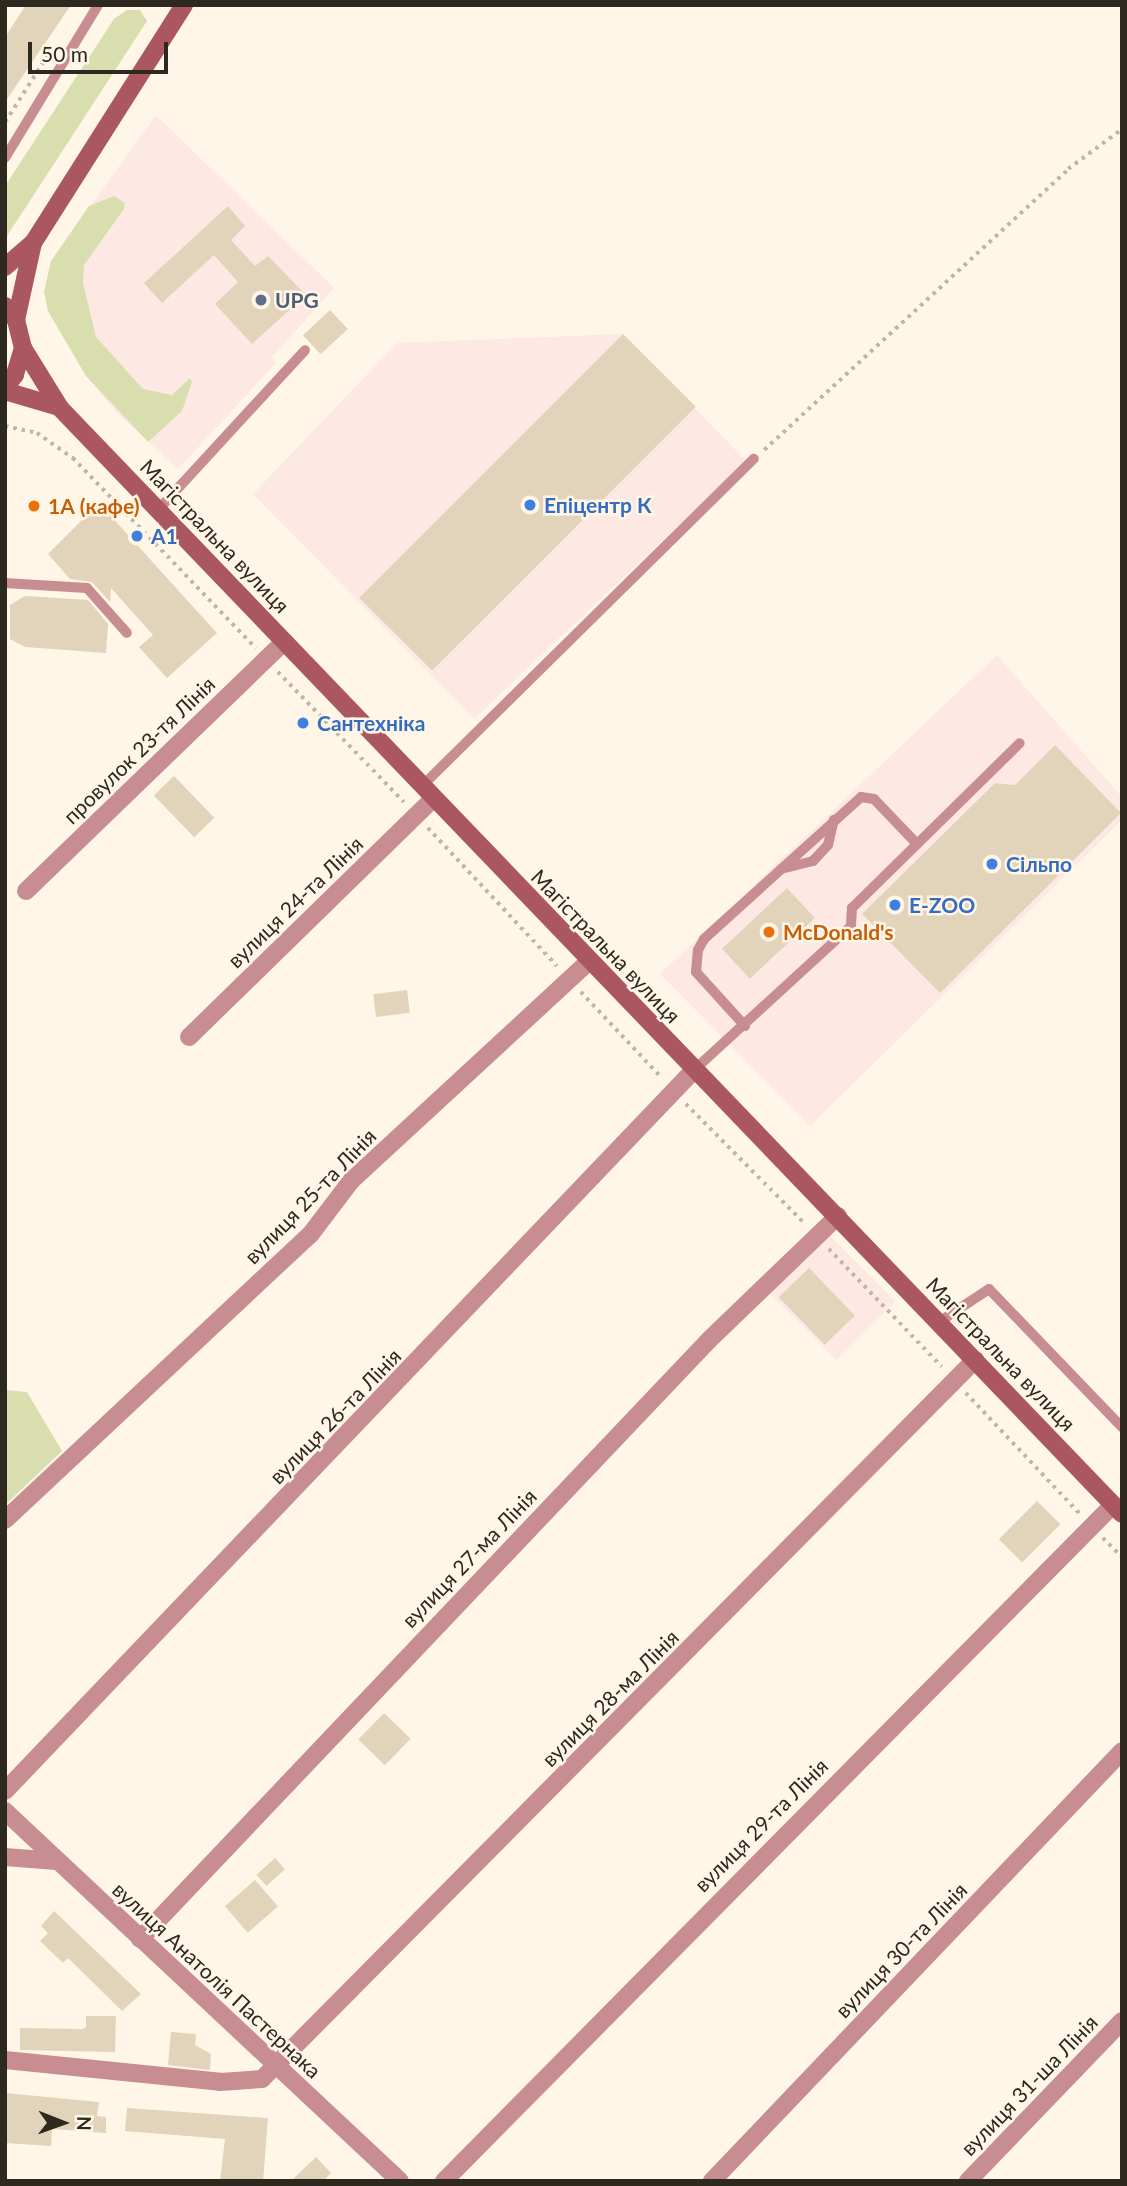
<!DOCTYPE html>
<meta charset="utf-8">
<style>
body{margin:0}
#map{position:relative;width:1127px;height:2186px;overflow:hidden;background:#fff6e7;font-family:Lato,sans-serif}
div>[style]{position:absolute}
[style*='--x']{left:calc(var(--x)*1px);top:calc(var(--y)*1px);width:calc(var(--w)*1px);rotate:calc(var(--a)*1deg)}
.commercial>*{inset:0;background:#fde8e4;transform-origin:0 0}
.green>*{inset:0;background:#d9deaf}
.building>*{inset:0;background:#e2d4ba;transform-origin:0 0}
.path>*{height:3.5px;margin-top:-1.75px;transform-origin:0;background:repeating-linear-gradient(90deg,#beb6a9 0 3.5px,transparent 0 8.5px)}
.lane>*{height:10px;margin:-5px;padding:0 5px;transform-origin:5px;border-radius:5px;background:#c78d90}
.street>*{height:18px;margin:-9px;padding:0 9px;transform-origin:9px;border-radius:9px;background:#c78d90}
.secondary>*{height:18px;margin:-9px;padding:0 9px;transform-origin:9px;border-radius:9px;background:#aa575f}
.dots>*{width:19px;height:19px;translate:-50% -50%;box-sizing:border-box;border:4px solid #fff6e7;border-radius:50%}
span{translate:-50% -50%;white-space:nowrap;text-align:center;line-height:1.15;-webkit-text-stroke:5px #fff6e7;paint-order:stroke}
.service-label{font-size:21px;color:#4e5e75;font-weight:700}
.left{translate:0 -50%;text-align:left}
.shop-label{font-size:21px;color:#366cbe;font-weight:700}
.food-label{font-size:21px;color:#c56008;font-weight:700}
.street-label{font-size:21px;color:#2e291f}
.frame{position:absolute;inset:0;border:7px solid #2e291f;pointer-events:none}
.north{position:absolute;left:28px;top:2088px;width:70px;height:70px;-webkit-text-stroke:5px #fff6e7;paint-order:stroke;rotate:91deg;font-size:19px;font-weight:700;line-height:28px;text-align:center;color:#2e291f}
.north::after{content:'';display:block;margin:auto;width:24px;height:32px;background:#2e291f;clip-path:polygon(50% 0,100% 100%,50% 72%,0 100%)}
.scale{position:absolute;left:28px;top:42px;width:140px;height:32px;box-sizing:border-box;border:4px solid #2e291f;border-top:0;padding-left:9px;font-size:21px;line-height:24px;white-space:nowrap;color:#2e291f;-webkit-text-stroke:5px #fff6e7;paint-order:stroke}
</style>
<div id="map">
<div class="commercial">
<div style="clip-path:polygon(156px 115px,334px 288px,272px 357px,276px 363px,178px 469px,114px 410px,86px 376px,48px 311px,44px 292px,51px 261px)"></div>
<div style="clip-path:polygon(623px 334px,746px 461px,474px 719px,253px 494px,397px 343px)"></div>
<div style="clip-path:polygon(997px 655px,1122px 797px,1122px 820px,810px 1126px,660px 974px)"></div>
<div style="left:829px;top:1235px;width:94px;height:83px;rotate:45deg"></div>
</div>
<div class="green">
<div style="clip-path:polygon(127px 10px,140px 10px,147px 21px,5px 239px,5px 186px,114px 19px)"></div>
<div style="clip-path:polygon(114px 196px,125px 203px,124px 209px,84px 265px,83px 283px,96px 337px,143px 389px,172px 395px,190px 378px,192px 382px,182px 411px,148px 442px,86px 376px,48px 311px,44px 292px,51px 261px,89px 206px)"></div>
<div style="clip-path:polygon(5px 1390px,27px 1392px,62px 1451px,5px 1505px)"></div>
</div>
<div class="building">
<div style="clip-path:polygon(26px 5px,71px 5px,5px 102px,5px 37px)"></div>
<div style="clip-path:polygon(228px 206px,245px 226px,231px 240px,255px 266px,268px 256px,306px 295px,252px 344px,215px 304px,238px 282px,214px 255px,162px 303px,144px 283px)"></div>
<div style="left:330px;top:310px;width:26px;height:37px;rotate:47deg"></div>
<div style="left:623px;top:334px;width:103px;height:373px;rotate:45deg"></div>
<div style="clip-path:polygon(99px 503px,217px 633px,167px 678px,139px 647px,153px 635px,111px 588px,110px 602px,92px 582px,70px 579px,48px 554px)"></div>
<div style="clip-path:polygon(25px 596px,88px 600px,108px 624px,106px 653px,25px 647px,10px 639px,10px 605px)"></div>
<div style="clip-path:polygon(1055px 745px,1121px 813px,940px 993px,862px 914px,995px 783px,1015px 785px)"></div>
<div style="left:174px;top:776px;width:58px;height:28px;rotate:46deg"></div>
<div style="left:787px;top:888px;width:41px;height:89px;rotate:47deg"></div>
<div style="left:407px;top:990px;width:23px;height:34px;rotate:83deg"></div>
<div style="left:809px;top:1268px;width:66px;height:42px;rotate:46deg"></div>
<div style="left:1037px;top:1501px;width:33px;height:54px;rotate:45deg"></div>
<div style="left:384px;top:1713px;width:37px;height:37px;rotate:44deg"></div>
<div style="left:275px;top:1858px;width:15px;height:25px;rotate:48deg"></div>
<div style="left:255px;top:1880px;width:35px;height:40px;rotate:49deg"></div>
<div style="clip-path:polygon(54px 1911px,141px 1994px,122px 2011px,68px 1958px,63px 1963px,40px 1941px,48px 1933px,41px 1926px)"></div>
<div style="clip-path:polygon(86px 2016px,116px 2016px,115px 2052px,20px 2050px,20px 2028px,82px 2029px,86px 2027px)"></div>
<div style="clip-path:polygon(171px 2032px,196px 2034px,195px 2045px,211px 2054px,210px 2070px,168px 2065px)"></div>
<div style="clip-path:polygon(5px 2093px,99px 2102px,97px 2116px,106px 2117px,106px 2133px,52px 2129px,51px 2146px,5px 2143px)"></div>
<div style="clip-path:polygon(127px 2108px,268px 2118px,263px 2181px,220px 2181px,225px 2139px,125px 2131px)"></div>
<div style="clip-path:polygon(316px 2157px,331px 2173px,323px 2181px,291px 2181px)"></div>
</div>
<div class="path">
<div style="--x:5;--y:122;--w:89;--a:-57.4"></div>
<div style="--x:5;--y:426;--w:33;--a:12"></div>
<div style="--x:37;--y:433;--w:44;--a:34.8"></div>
<div style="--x:73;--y:458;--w:264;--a:46.1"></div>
<div style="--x:764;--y:450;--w:414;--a:-42.7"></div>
<div style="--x:1068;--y:169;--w:67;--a:-36.5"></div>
<div style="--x:278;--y:672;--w:181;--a:45.9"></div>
<div style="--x:428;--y:828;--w:189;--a:46.9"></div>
<div style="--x:581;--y:992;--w:118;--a:46.7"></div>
<div style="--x:686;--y:1104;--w:168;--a:45.2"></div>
<div style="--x:829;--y:1249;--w:163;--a:46.2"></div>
<div style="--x:966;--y:1393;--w:168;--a:46.7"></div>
<div style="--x:1103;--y:1538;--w:27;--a:45"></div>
</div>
<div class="lane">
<div style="--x:5;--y:158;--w:179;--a:-58.7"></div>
<div style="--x:158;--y:510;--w:217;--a:-47.4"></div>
<div style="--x:5;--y:583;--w:82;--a:3.5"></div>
<div style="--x:87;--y:588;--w:60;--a:48.4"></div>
<div style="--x:422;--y:786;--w:466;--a:-44.6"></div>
<div style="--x:781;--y:869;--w:33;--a:-14"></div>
<div style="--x:813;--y:861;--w:22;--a:-47"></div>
<div style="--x:828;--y:845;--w:26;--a:-77"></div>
<div style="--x:745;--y:1026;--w:73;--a:-132.2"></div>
<div style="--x:696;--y:972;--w:22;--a:-85"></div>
<div style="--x:698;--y:950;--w:13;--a:-61"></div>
<div style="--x:704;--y:939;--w:212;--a:-42.1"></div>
<div style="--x:861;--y:797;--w:13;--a:9"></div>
<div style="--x:874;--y:799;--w:62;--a:46.3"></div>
<div style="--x:694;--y:1070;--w:213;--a:-42.5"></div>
<div style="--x:851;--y:926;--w:18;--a:-87"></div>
<div style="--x:852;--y:908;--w:235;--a:-44.5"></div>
<div style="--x:939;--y:1322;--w:60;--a:-33.4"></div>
<div style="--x:989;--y:1289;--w:192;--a:46.1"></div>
</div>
<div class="street">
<div style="--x:26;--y:891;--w:359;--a:-44"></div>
<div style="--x:189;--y:1037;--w:342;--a:-44.3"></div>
<div style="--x:5;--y:1520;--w:417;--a:-43.1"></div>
<div style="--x:310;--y:1235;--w:68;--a:-52.8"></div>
<div style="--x:351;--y:1181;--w:323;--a:-42.7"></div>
<div style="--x:5;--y:1791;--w:997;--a:-46.3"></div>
<div style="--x:5;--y:1811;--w:541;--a:43.13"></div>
<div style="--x:5;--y:1857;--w:52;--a:4.4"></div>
<div style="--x:140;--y:1939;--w:826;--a:-46.47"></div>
<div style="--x:709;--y:1340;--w:179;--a:-43.9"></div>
<div style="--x:5;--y:2060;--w:216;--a:5.8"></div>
<div style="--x:220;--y:2082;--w:42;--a:-4.1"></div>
<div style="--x:262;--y:2079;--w:1013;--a:-45.24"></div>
<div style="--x:444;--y:2181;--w:951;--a:-45.3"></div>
<div style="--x:712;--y:2181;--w:594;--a:-46.36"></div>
<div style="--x:968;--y:2181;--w:222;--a:-46.1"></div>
</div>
<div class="secondary">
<div style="--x:5;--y:267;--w:37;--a:-41"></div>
<div style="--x:33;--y:243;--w:282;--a:-57.6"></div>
<div style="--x:5;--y:306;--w:18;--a:52"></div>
<div style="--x:16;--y:320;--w:29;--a:76"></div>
<div style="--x:23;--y:348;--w:28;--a:107"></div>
<div style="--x:15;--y:375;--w:16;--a:130"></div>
<div style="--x:16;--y:320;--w:79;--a:-77.6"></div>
<div style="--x:23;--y:348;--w:70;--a:58.3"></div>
<div style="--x:60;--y:408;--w:1533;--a:46.16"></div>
<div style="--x:5;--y:391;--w:56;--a:16.5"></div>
</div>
<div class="dots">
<div style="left:261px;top:300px;background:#5c6f8a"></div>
<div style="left:530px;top:505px;background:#3f7fe0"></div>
<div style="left:34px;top:506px;background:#e8710a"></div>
<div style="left:137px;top:536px;background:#3f7fe0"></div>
<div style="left:303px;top:723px;background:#3f7fe0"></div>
<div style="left:992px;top:864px;background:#3f7fe0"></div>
<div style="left:895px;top:905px;background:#3f7fe0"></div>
<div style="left:769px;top:932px;background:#e8710a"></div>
</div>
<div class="service-label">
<span class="left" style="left:275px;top:300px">UPG</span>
</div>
<div class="shop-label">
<span class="left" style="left:544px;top:505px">Епіцентр К</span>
<span class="left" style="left:151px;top:536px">А1</span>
<span class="left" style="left:317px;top:723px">Сантехніка</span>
<span class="left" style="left:1006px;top:864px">Сільпо</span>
<span class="left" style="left:909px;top:905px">E-ZOO</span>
</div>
<div class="food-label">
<span class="left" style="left:48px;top:506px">1А (кафе)</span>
<span class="left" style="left:783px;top:932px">McDonald's</span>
</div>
<div class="street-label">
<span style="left:215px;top:536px;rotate:46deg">Магістральна вулиця</span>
<span style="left:139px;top:750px;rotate:-44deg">провулок 23-тя Лінія</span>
<span style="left:295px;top:902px;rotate:-44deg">вулиця 24-та Лінія</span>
<span style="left:606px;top:946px;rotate:46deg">Магістральна вулиця</span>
<span style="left:310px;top:1196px;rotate:-46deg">вулиця 25-та Лінія</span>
<span style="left:1001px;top:1354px;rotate:46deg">Магістральна вулиця</span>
<span style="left:335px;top:1416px;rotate:-46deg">вулиця 26-та Лінія</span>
<span style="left:469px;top:1558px;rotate:-46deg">вулиця 27-ма Лінія</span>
<span style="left:610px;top:1698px;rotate:-45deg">вулиця 28-ма Лінія</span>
<span style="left:761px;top:1825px;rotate:-45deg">вулиця 29-та Лінія</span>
<span style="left:901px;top:1950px;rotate:-46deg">вулиця 30-та Лінія</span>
<span style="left:217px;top:1980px;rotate:43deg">вулиця Анатолія Пастернака</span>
<span style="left:1029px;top:2085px;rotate:-46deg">вулиця 31-ша Лінія</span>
</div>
<div class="frame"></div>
<div class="north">N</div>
<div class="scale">50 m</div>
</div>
